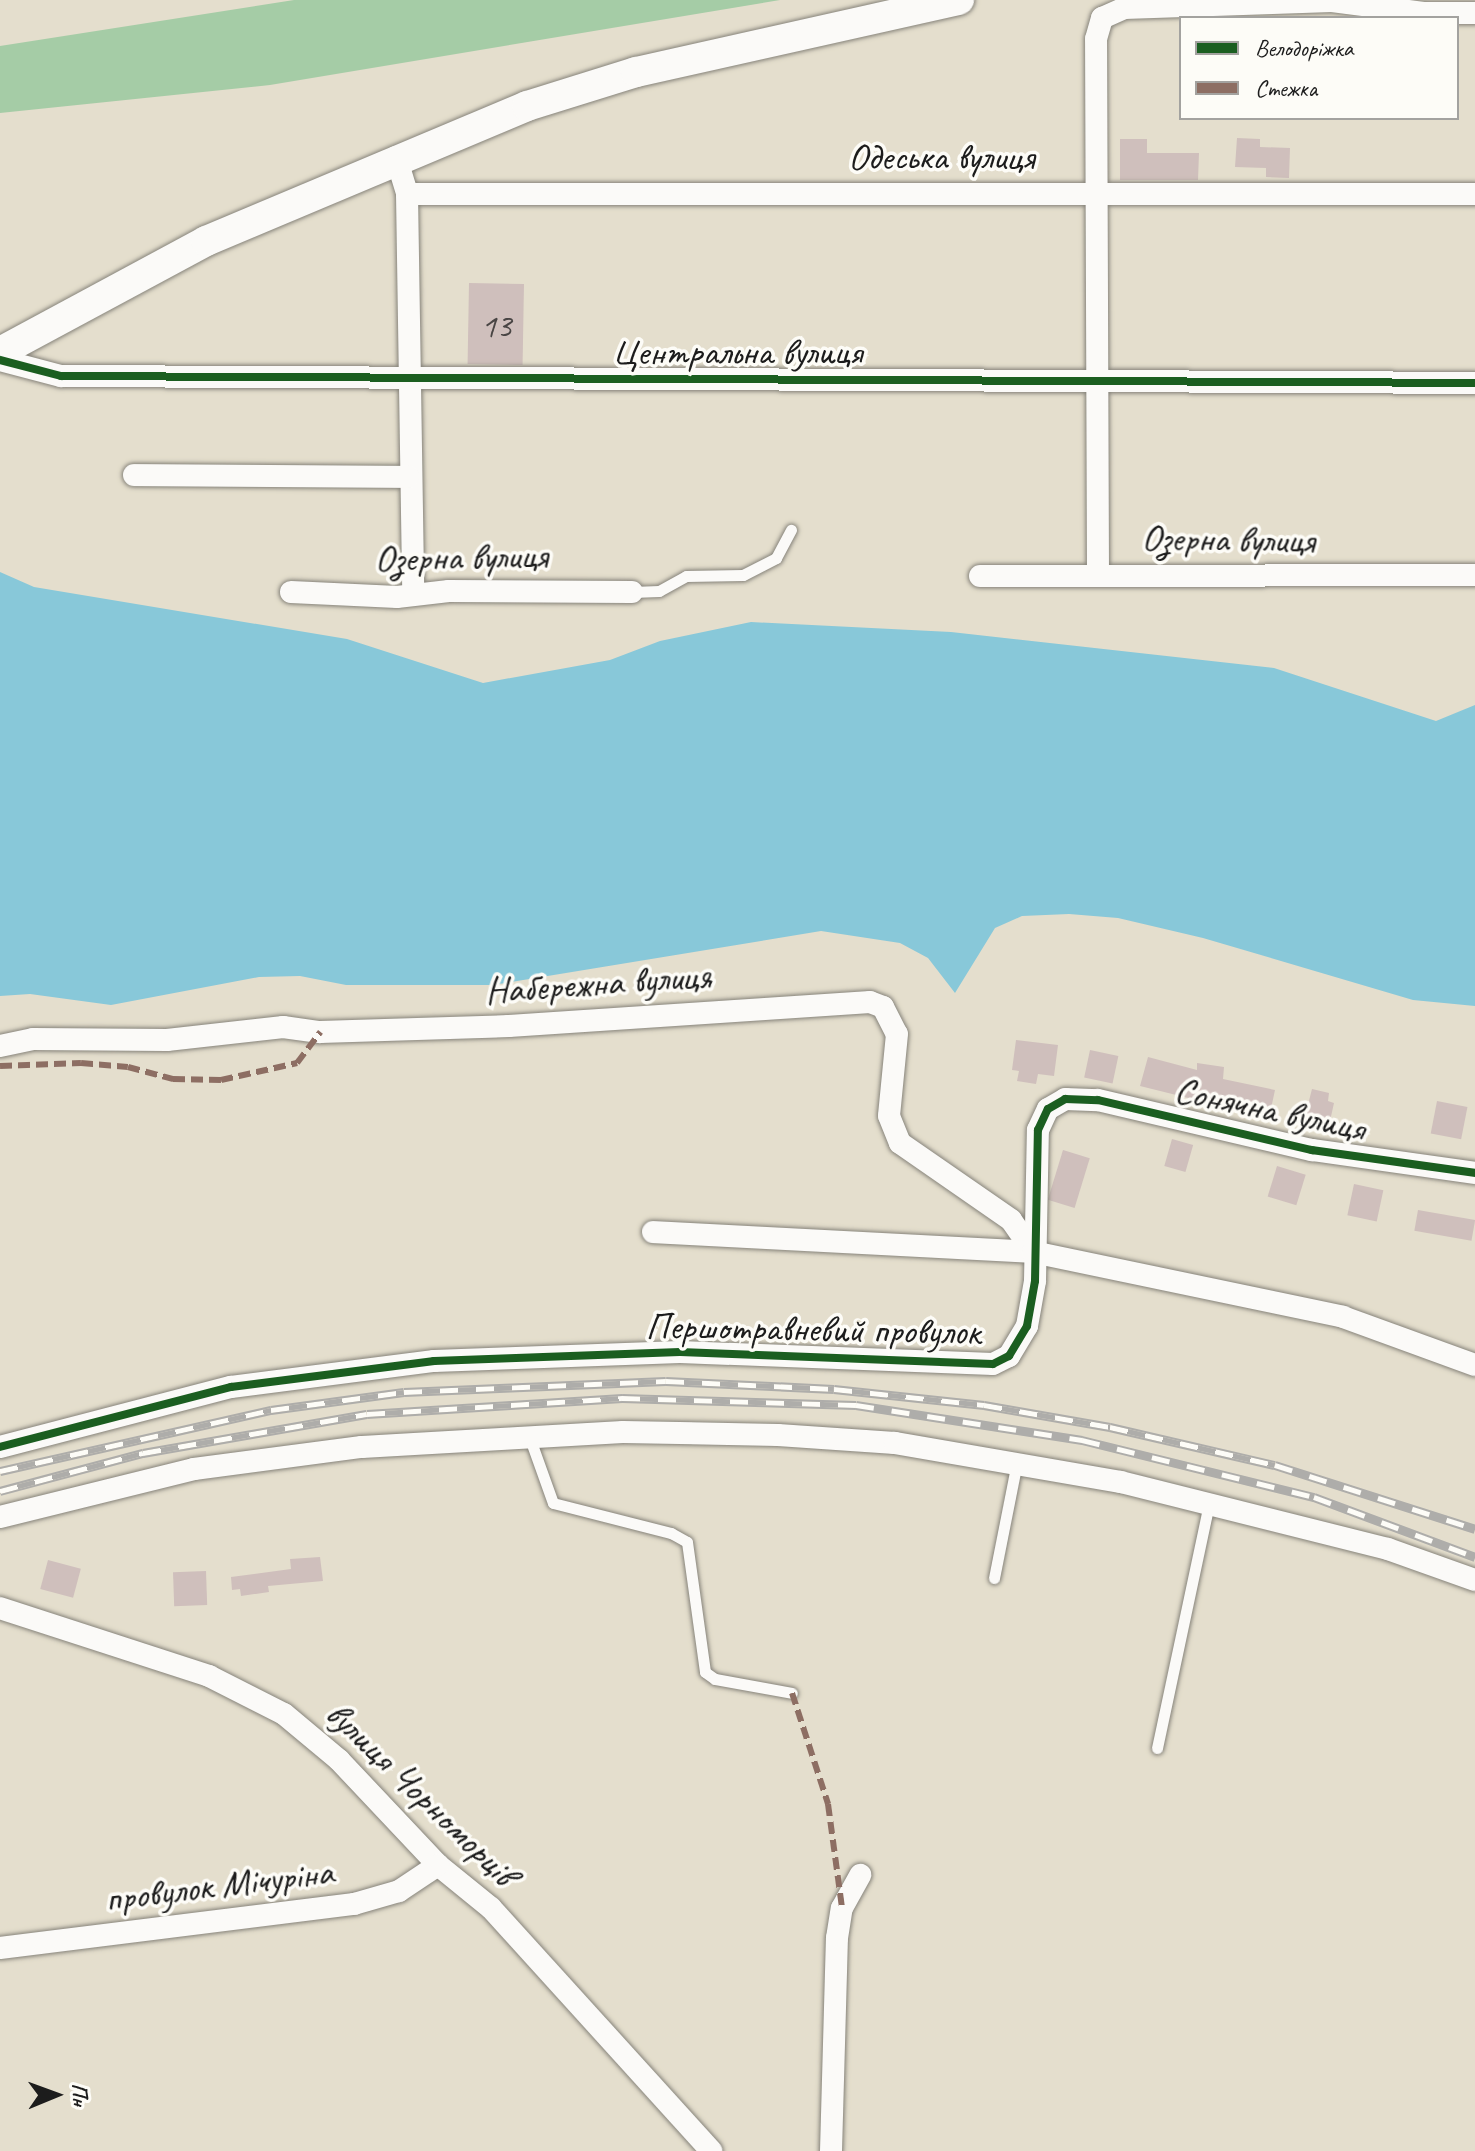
<!DOCTYPE html>
<meta charset="utf-8">
<style>
body{margin:0}
#map{position:relative;width:1475px;height:2151px;overflow:hidden;background:#e4decd;font-family:Caveat,sans-serif}
div>[style]{position:absolute}
[style*='--x']{left:calc(var(--x)*1px);top:calc(var(--y)*1px);width:calc(var(--w)*1px);rotate:calc(var(--a)*1deg)}
.forest>*{inset:0;background:#a5cca6}
.water>*{inset:0;background:#88c8d9}
.building>*{inset:0;background:#cfbfbc;transform-origin:0 0}
.roads{filter:drop-shadow(0 0 2px #86837a) drop-shadow(0 0 2px #86837a)}
.service>*{height:11px;margin:-5.5px;padding:0 5.5px;transform-origin:5.5px;border-radius:5.5px;background:#fbfaf8}
.minor>*{height:22px;margin:-11px;padding:0 11px;transform-origin:11px;border-radius:11px;background:#fbfaf8}
.secondary>*{height:30px;margin:-15px;padding:0 15px;transform-origin:15px;border-radius:15px;background:#fbfaf8}
.rail>*{height:9px;margin-top:-4.5px;transform-origin:0;background:repeating-linear-gradient(90deg,#fdfcf7 0 18px,#aeadaa 0 36px);box-sizing:border-box;border-block:2px solid #aeadaa}
.quiet>*{height:6px;margin-top:-3px;transform-origin:0;background:repeating-linear-gradient(90deg,#8d6e63 0 12px,transparent 0 18px)}
.cycleway>*{height:8px;margin:-4px;padding:0 4px;transform-origin:4px;border-radius:4px;background:#1b5e20}
span{translate:-50% -50%;white-space:nowrap;text-align:center;line-height:1.15;-webkit-text-stroke:7px #fdfcf7;paint-order:stroke}
.number-label{font-size:34px;color:#494544}
.number-label span{-webkit-text-stroke-width:0}
.street-label{font-size:38px;color:#1c1c1c}
.legend{position:absolute;left:1179px;top:16px;width:280px;height:104px;box-sizing:border-box;background:#fdfcf7;border:2px solid #a3a29f;margin:0;padding:10px 14px;list-style:none;font-size:24px;color:#1c1c1c}
.legend li{display:flex;align-items:center;gap:16px;height:40px}
.legend b{width:40px;border:2px solid #a3a29f}
.north{position:absolute;left:16px;top:2055px;width:80px;height:80px;-webkit-text-stroke:6px #fdfcf7;paint-order:stroke;rotate:89deg;font-size:22px;font-weight:700;line-height:32px;text-align:center;color:#1c1c1c}
.north::after{content:'';display:block;margin:auto;width:28px;height:36px;background:#1c1c1c;clip-path:polygon(50% 0,100% 100%,50% 72%,0 100%)}
</style>
<div id="map">
<div class="forest">
<div style="clip-path:polygon(294px 0,780px 0,270px 85px,0 113px,0 46px)"></div>
</div>
<div class="water">
<div style="clip-path:polygon(0 572px,34px 587px,347px 639px,483px 683px,610px 660px,660px 641px,751px 622px,951px 632px,1274px 668px,1436px 721px,1475px 705px,1475px 1006px,1413px 1000px,1203px 938px,1118px 918px,1069px 914px,1022px 916px,995px 928px,955px 993px,928px 958px,900px 943px,821px 931px,493px 985px,346px 985px,300px 976px,259px 977px,111px 1005px,30px 994px,0 996px)"></div>
</div>
<div class="building">
<div style="clip-path:polygon(1237px 138px,1260px 139px,1260px 147px,1290px 148px,1289px 178px,1266px 177px,1266px 168px,1235px 167px)"></div>
<div style="clip-path:polygon(1120px 139px,1147px 139px,1147px 153px,1199px 153px,1198px 180px,1120px 180px)"></div>
<div style="left:469px;top:283px;width:55px;height:81px;rotate:1deg"></div>
<div style="clip-path:polygon(1016px 1040px,1058px 1045px,1054px 1076px,1038px 1074px,1036px 1084px,1017px 1081px,1019px 1071px,1012px 1070px)"></div>
<div style="left:1090px;top:1050px;width:29px;height:28px;rotate:12deg"></div>
<div style="clip-path:polygon(1148px 1057px,1197px 1070px,1197px 1063px,1224px 1067px,1223px 1079px,1275px 1090px,1269px 1118px,1140px 1086px)"></div>
<div style="clip-path:polygon(1312px 1089px,1329px 1093px,1328px 1101px,1334px 1103px,1328px 1130px,1303px 1124px)"></div>
<div style="left:1437px;top:1101px;width:31px;height:33px;rotate:11deg"></div>
<div style="left:1172px;top:1139px;width:22px;height:28px;rotate:16deg"></div>
<div style="left:1063px;top:1150px;width:28px;height:52px;rotate:17deg"></div>
<div style="left:1277px;top:1166px;width:30px;height:32px;rotate:17deg"></div>
<div style="left:1354px;top:1184px;width:30px;height:32px;rotate:12deg"></div>
<div style="left:1418px;top:1210px;width:58px;height:21px;rotate:10deg"></div>
<div style="clip-path:polygon(320px 1557px,323px 1581px,268px 1586px,269px 1592px,241px 1596px,240px 1589px,232px 1590px,231px 1577px,291px 1569px,290px 1559px)"></div>
<div style="left:48px;top:1560px;width:34px;height:30px;rotate:15deg"></div>
<div style="left:206px;top:1571px;width:34px;height:33px;rotate:88deg"></div>
</div>
<div class="roads">
<div class="service">
<div style="--x:632;--y:592;--w:27;--a:-2"></div>
<div style="--x:659;--y:591;--w:31;--a:-29"></div>
<div style="--x:686;--y:576;--w:57;--a:-1"></div>
<div style="--x:743;--y:575;--w:37;--a:-27"></div>
<div style="--x:776;--y:558;--w:32;--a:-62"></div>
<div style="--x:529;--y:1436;--w:71;--a:70.3"></div>
<div style="--x:553;--y:1503;--w:122;--a:14.3"></div>
<div style="--x:671;--y:1533;--w:18;--a:29"></div>
<div style="--x:687;--y:1542;--w:131;--a:82.1"></div>
<div style="--x:705;--y:1672;--w:12;--a:35"></div>
<div style="--x:715;--y:1679;--w:78;--a:10.3"></div>
<div style="--x:994;--y:1578;--w:118;--a:-78.8"></div>
<div style="--x:1157;--y:1748;--w:249;--a:-78"></div>
</div>
<div class="minor">
<div style="--x:396;--y:157;--w:39;--a:73"></div>
<div style="--x:407;--y:194;--w:399;--a:89.1"></div>
<div style="--x:407;--y:194;--w:1068;--a:0"></div>
<div style="--x:0;--y:360;--w:63;--a:14.7"></div>
<div style="--x:61;--y:376;--w:1414;--a:0.28"></div>
<div style="--x:134;--y:475;--w:274;--a:0.4"></div>
<div style="--x:1098;--y:573;--w:534;--a:-90.21"></div>
<div style="--x:1096;--y:39;--w:22;--a:-74"></div>
<div style="--x:1102;--y:18;--w:24;--a:-24"></div>
<div style="--x:1124;--y:8;--w:208;--a:-1.9"></div>
<div style="--x:1332;--y:1;--w:94;--a:7.4"></div>
<div style="--x:1425;--y:13;--w:50;--a:0"></div>
<div style="--x:980;--y:576;--w:495;--a:-0.1"></div>
<div style="--x:291;--y:592;--w:106;--a:2.7"></div>
<div style="--x:397;--y:597;--w:52;--a:-6.6"></div>
<div style="--x:449;--y:591;--w:183;--a:0.3"></div>
<div style="--x:0;--y:1046;--w:34;--a:-12"></div>
<div style="--x:33;--y:1039;--w:134;--a:0.4"></div>
<div style="--x:167;--y:1040;--w:117;--a:-6.4"></div>
<div style="--x:283;--y:1027;--w:37;--a:8"></div>
<div style="--x:320;--y:1032;--w:189;--a:-1.8"></div>
<div style="--x:509;--y:1026;--w:362;--a:-3.8"></div>
<div style="--x:870;--y:1002;--w:14;--a:21"></div>
<div style="--x:883;--y:1007;--w:30;--a:63"></div>
<div style="--x:897;--y:1034;--w:82;--a:95.6"></div>
<div style="--x:889;--y:1116;--w:29;--a:68"></div>
<div style="--x:900;--y:1143;--w:135;--a:34.7"></div>
<div style="--x:1011;--y:1220;--w:39;--a:55"></div>
<div style="--x:653;--y:1232;--w:381;--a:3"></div>
<div style="--x:1033;--y:1252;--w:317;--a:11.8"></div>
<div style="--x:1343;--y:1317;--w:140;--a:20"></div>
<div style="--x:0;--y:1447;--w:239;--a:-14.6"></div>
<div style="--x:231;--y:1387;--w:205;--a:-7.3"></div>
<div style="--x:434;--y:1361;--w:246;--a:-2.1"></div>
<div style="--x:680;--y:1352;--w:313;--a:2.2"></div>
<div style="--x:993;--y:1364;--w:18;--a:-27"></div>
<div style="--x:1009;--y:1356;--w:35;--a:-59"></div>
<div style="--x:1027;--y:1326;--w:46;--a:-79.9"></div>
<div style="--x:1035;--y:1281;--w:151;--a:-88.9"></div>
<div style="--x:1038;--y:1130;--w:23;--a:-65"></div>
<div style="--x:1048;--y:1109;--w:20;--a:-30"></div>
<div style="--x:1065;--y:1099;--w:33;--a:2"></div>
<div style="--x:1098;--y:1100;--w:220;--a:13.2"></div>
<div style="--x:1312;--y:1150;--w:165;--a:8"></div>
<div style="--x:0;--y:1517;--w:200;--a:-13.9"></div>
<div style="--x:194;--y:1469;--w:169;--a:-7.5"></div>
<div style="--x:362;--y:1447;--w:261;--a:-3.3"></div>
<div style="--x:623;--y:1432;--w:155;--a:1.1"></div>
<div style="--x:778;--y:1435;--w:117;--a:3.9"></div>
<div style="--x:895;--y:1443;--w:229;--a:9.8"></div>
<div style="--x:1121;--y:1482;--w:275;--a:14.1"></div>
<div style="--x:1388;--y:1549;--w:92;--a:19.6"></div>
<div style="--x:0;--y:1608;--w:220;--a:18"></div>
<div style="--x:209;--y:1676;--w:84;--a:26.9"></div>
<div style="--x:284;--y:1714;--w:72;--a:39.9"></div>
<div style="--x:339;--y:1760;--w:144;--a:46.7"></div>
<div style="--x:438;--y:1865;--w:68;--a:39.1"></div>
<div style="--x:491;--y:1908;--w:328;--a:47.8"></div>
<div style="--x:0;--y:1948;--w:357;--a:-7.1"></div>
<div style="--x:354;--y:1904;--w:47;--a:-16.1"></div>
<div style="--x:399;--y:1891;--w:47;--a:-33.7"></div>
<div style="--x:831;--y:2151;--w:213;--a:-88.4"></div>
<div style="--x:837;--y:1938;--w:30;--a:-81"></div>
<div style="--x:842;--y:1908;--w:38;--a:-61"></div>
</div>
<div class="secondary">
<div style="--x:0;--y:352;--w:234;--a:-28.3"></div>
<div style="--x:206;--y:241;--w:348;--a:-22.8"></div>
<div style="--x:527;--y:106;--w:114;--a:-17.3"></div>
<div style="--x:636;--y:72;--w:331;--a:-12.6"></div>
</div>
</div>
<div class="rail">
<div style="--x:0;--y:1471;--w:278;--a:-12.7"></div>
<div style="--x:271;--y:1410;--w:134;--a:-7.7"></div>
<div style="--x:404;--y:1392;--w:262;--a:-2.4"></div>
<div style="--x:666;--y:1381;--w:168;--a:2.7"></div>
<div style="--x:834;--y:1389;--w:151;--a:6.1"></div>
<div style="--x:984;--y:1405;--w:128;--a:9.9"></div>
<div style="--x:1110;--y:1427;--w:169;--a:13"></div>
<div style="--x:1275;--y:1465;--w:210;--a:17.7"></div>
<div style="--x:0;--y:1491;--w:148;--a:-14.9"></div>
<div style="--x:143;--y:1453;--w:227;--a:-9.9"></div>
<div style="--x:367;--y:1414;--w:256;--a:-3.6"></div>
<div style="--x:622;--y:1398;--w:234;--a:1.7"></div>
<div style="--x:856;--y:1405;--w:229;--a:8.8"></div>
<div style="--x:1082;--y:1440;--w:239;--a:13.8"></div>
<div style="--x:1314;--y:1497;--w:172;--a:20.4"></div>
</div>
<div class="quiet">
<div style="--x:0;--y:1066;--w:81;--a:-2.1"></div>
<div style="--x:81;--y:1063;--w:47;--a:4.9"></div>
<div style="--x:128;--y:1067;--w:47;--a:14.9"></div>
<div style="--x:173;--y:1079;--w:48;--a:1.2"></div>
<div style="--x:221;--y:1080;--w:78;--a:-12.6"></div>
<div style="--x:297;--y:1063;--w:39;--a:-53"></div>
<div style="--x:792;--y:1693;--w:117;--a:72"></div>
<div style="--x:828;--y:1804;--w:105;--a:82.3"></div>
</div>
<div class="cycleway">
<div style="--x:0;--y:360;--w:63;--a:14.7"></div>
<div style="--x:61;--y:376;--w:1414;--a:0.28"></div>
<div style="--x:0;--y:1447;--w:239;--a:-14.6"></div>
<div style="--x:231;--y:1387;--w:205;--a:-7.3"></div>
<div style="--x:434;--y:1361;--w:246;--a:-2.1"></div>
<div style="--x:680;--y:1352;--w:313;--a:2.2"></div>
<div style="--x:993;--y:1364;--w:18;--a:-27"></div>
<div style="--x:1009;--y:1356;--w:35;--a:-59"></div>
<div style="--x:1027;--y:1326;--w:46;--a:-79.9"></div>
<div style="--x:1035;--y:1281;--w:151;--a:-88.9"></div>
<div style="--x:1038;--y:1130;--w:23;--a:-65"></div>
<div style="--x:1048;--y:1109;--w:20;--a:-30"></div>
<div style="--x:1065;--y:1099;--w:33;--a:2"></div>
<div style="--x:1098;--y:1100;--w:220;--a:13.2"></div>
<div style="--x:1312;--y:1150;--w:165;--a:8"></div>
</div>
<div class="number-label">
<span style="left:496px;top:326px">13</span>
</div>
<div class="street-label">
<span style="left:941px;top:157px">Одеська вулиця</span>
<span style="left:737px;top:352px">Центральна вулиця</span>
<span style="left:1228px;top:539px;rotate:1deg">Озерна вулиця</span>
<span style="left:461px;top:557px;rotate:-1deg">Озерна вулиця</span>
<span style="left:598px;top:983px;rotate:-4deg">Набережна вулиця</span>
<span style="left:1270px;top:1109px;rotate:12deg">Сонячна вулиця</span>
<span style="left:813px;top:1329px;rotate:1deg">Першотравневий провулок</span>
<span style="left:421px;top:1793px;rotate:44deg">вулиця Чорноморців</span>
<span style="left:219px;top:1885px;rotate:-7deg">провулок Мічуріна</span>
</div>
<ul class="legend">
<li><b style="height:10px;background:#1b5e20"></b>Велодоріжка</li>
<li><b style="height:10px;background:#8d6e63"></b>Стежка</li>
</ul>
<div class="north">Пн</div>
</div>
